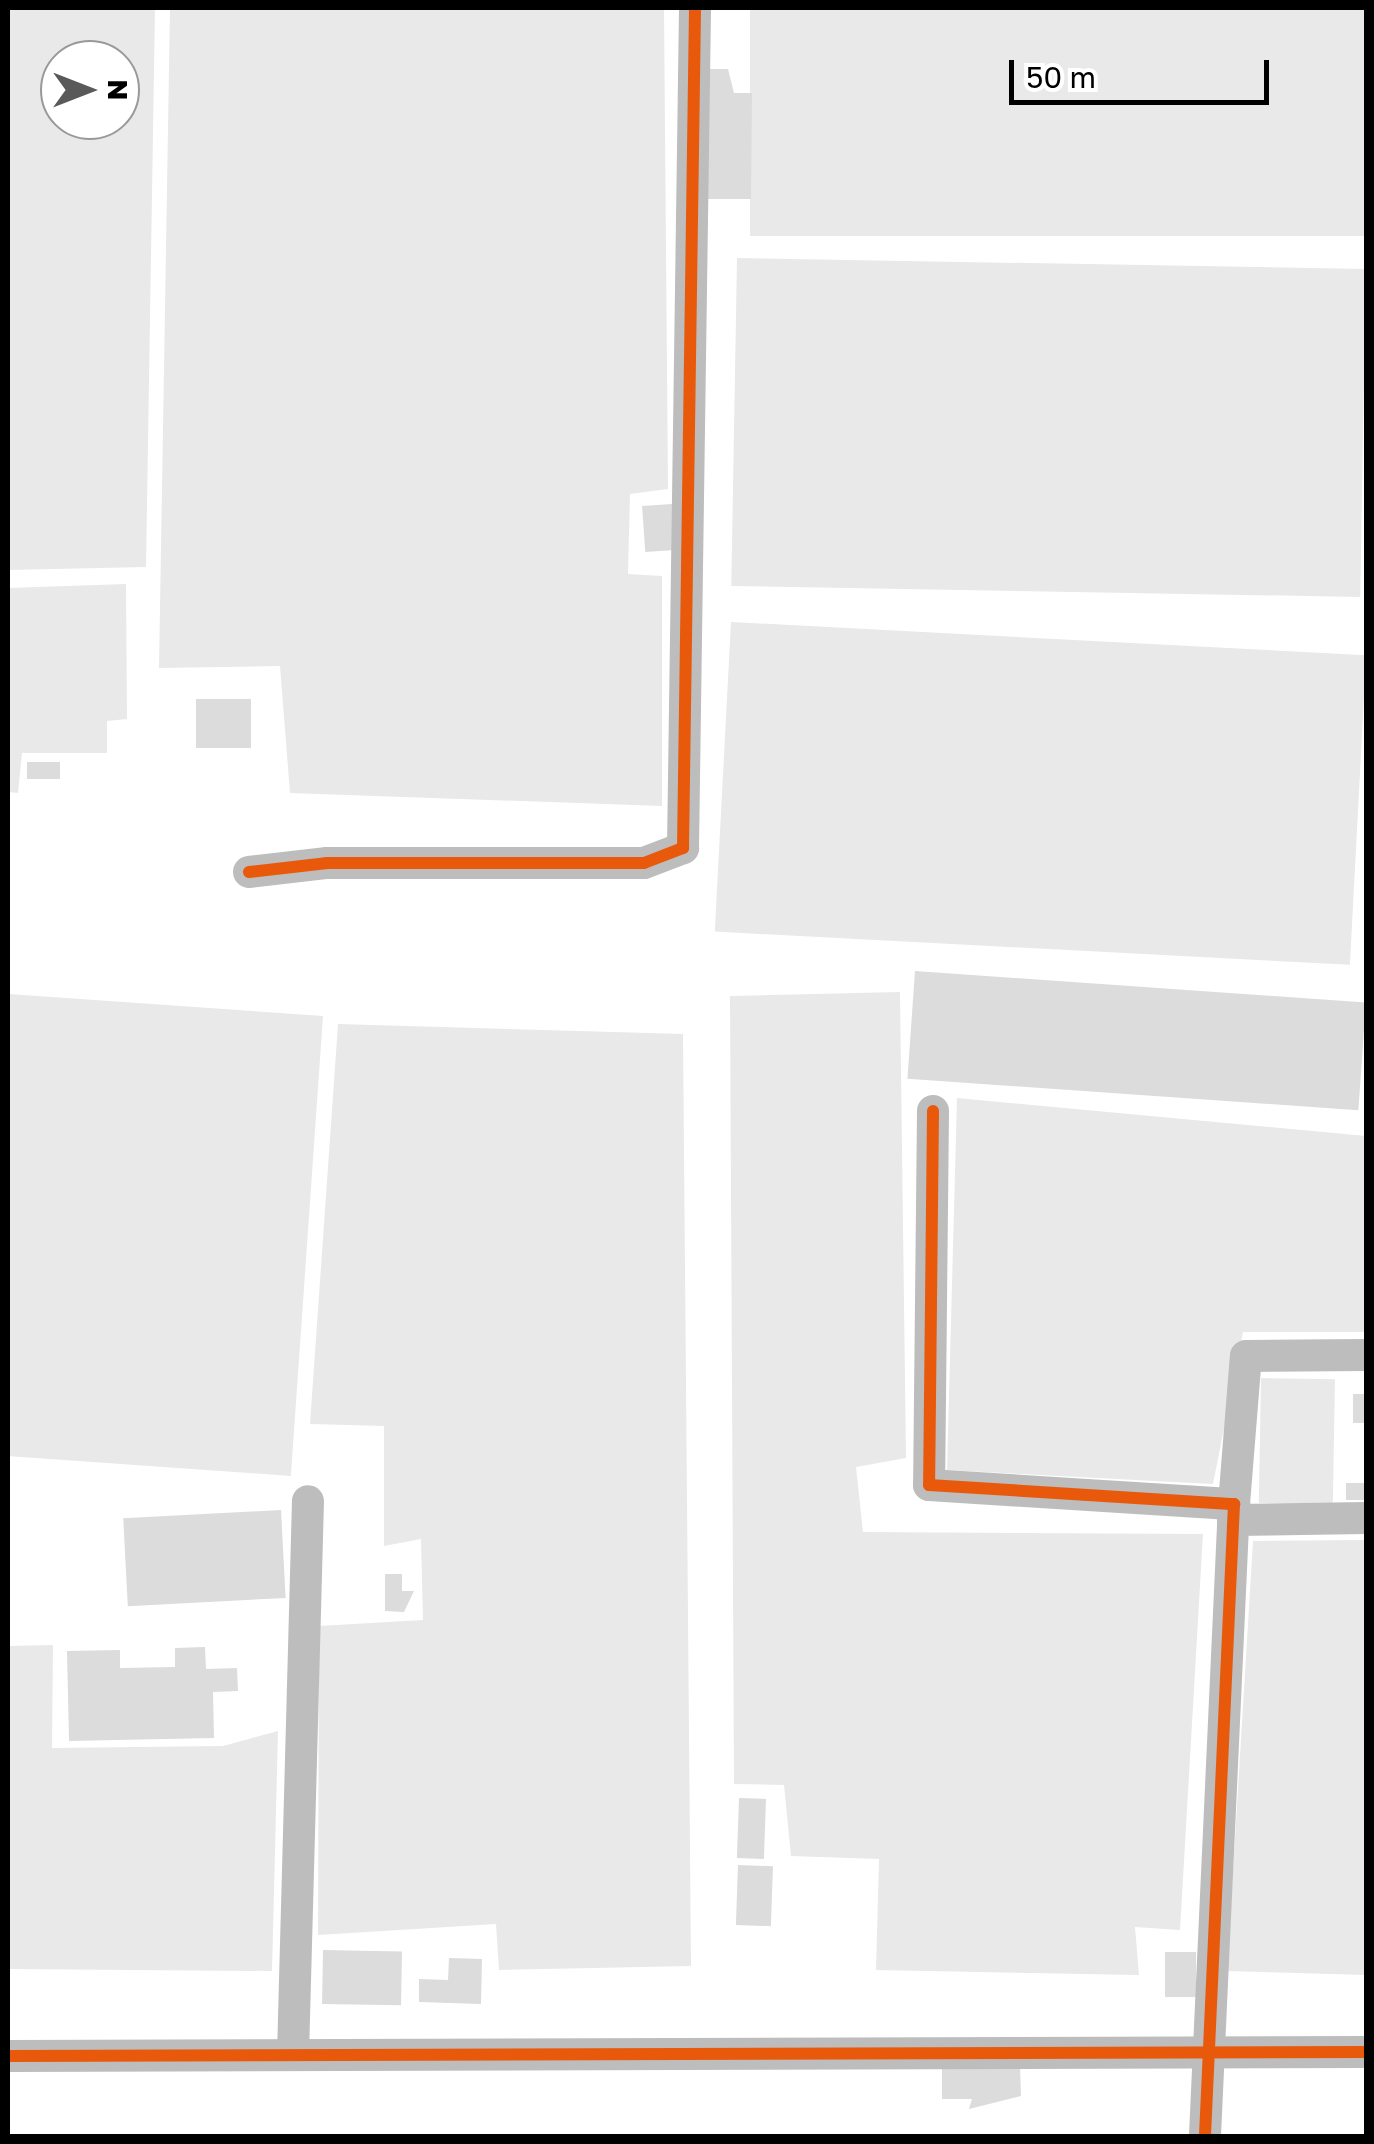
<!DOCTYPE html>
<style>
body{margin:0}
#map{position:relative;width:1374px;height:2144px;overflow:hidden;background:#fff;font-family:"Golos Text",sans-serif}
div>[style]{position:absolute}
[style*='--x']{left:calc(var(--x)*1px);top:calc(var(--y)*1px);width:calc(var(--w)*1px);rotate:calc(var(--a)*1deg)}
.green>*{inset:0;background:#e9e9e9;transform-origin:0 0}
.building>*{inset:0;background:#dcdcdc;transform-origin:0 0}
.street>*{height:32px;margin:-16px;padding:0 16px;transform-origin:16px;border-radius:16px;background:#bdbdbd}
.cycleway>*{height:12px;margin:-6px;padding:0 6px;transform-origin:6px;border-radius:6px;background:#e8590c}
span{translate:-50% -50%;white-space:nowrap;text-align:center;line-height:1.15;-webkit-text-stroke:10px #fff;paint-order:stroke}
.frame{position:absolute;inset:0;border:10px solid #000;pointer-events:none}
.north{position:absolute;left:40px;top:40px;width:100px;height:100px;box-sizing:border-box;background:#fff;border:2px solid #999;border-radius:50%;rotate:90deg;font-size:28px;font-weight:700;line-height:40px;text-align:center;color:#000}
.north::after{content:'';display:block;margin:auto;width:35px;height:45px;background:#595959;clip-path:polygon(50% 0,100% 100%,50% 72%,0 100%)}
.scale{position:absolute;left:1009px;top:60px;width:260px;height:45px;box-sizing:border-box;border:5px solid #000;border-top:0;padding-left:12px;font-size:30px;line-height:35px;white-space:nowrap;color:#000;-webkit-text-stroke:8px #fff;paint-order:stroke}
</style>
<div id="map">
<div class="green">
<div style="clip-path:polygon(evenodd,8px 8px,155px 8px,146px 567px,8px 570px,8px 8px,120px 60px,120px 120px,60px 120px,60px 60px,120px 60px)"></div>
<div style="clip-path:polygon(170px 8px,664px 8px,668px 489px,630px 494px,628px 574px,662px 576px,662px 806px,290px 793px,280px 666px,159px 668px)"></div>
<div style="left:750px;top:8px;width:616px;height:228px"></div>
<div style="left:737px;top:258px;width:629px;height:328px;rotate:1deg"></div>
<div style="clip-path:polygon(126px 584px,127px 719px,107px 721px,107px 753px,22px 753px,18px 793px,8px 792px,8px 588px)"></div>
<div style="left:731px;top:622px;width:636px;height:310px;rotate:3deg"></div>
<div style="clip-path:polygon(900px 992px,906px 1458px,856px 1467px,863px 1532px,1203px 1534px,1180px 1930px,1135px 1927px,1139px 1975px,876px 1970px,879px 1859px,791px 1856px,784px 1785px,734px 1784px,730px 996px)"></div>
<div style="left:323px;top:1016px;width:461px;height:315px;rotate:94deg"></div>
<div style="clip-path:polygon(338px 1024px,683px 1034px,691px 1966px,499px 1970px,496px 1924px,318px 1935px,319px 1626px,423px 1620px,421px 1539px,384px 1546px,384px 1426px,310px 1424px)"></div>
<div style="clip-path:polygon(957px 1098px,1366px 1136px,1366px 1332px,1243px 1332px,1213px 1484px,947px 1470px)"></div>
<div style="left:1261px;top:1378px;width:74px;height:125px;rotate:1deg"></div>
<div style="clip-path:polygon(1366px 1540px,1366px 1975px,1227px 1971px,1253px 1541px)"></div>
<div style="clip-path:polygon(53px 1645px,52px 1748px,223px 1746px,278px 1731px,272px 1971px,8px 1969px,8px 1646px)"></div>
</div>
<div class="building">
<div style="clip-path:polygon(696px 69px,728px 69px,734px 93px,752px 93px,751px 199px,695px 199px)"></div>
<div style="left:672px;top:504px;width:46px;height:30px;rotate:86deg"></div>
<div style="left:196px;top:699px;width:55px;height:49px"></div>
<div style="left:27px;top:762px;width:33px;height:17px"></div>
<div style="left:915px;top:971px;width:452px;height:108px;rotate:4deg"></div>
<div style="left:1353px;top:1394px;width:13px;height:29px"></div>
<div style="left:1346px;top:1483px;width:20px;height:17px"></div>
<div style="left:281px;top:1510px;width:88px;height:158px;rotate:87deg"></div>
<div style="clip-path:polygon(385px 1574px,402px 1574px,402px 1591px,414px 1591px,404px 1612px,385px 1611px)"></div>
<div style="clip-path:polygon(205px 1647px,206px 1669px,237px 1668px,238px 1691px,213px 1692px,214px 1738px,69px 1741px,67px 1651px,120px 1650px,120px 1668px,175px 1667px,175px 1648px)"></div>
<div style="left:739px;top:1798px;width:27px;height:60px;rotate:2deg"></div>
<div style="left:738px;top:1865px;width:35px;height:60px;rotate:2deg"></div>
<div style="left:323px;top:1950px;width:79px;height:54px;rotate:1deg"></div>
<div style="left:1165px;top:1952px;width:31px;height:45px"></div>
<div style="clip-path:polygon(449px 1958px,482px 1959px,481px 2004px,419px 2002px,419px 1979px,448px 1980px)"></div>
<div style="clip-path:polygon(1020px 2066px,1021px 2096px,969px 2109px,972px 2099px,942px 2099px,942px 2067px)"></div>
</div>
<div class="street">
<div style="--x:249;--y:872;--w:79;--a:-6.6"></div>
<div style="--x:327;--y:863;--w:317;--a:0"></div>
<div style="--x:644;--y:863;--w:42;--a:-21"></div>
<div style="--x:683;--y:848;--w:840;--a:-89.18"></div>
<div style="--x:933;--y:1111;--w:374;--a:90.6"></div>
<div style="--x:929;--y:1485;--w:306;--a:3.6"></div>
<div style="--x:1234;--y:1504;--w:633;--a:92.63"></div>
<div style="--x:1234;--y:1504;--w:148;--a:-85.4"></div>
<div style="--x:1246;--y:1356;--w:120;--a:-0.5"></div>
<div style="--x:1233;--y:1520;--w:133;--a:-0.9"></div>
<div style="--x:293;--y:2055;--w:554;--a:-88.45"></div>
<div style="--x:8;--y:2056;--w:1358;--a:-0.17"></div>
</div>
<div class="cycleway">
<div style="--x:249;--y:872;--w:79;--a:-6.6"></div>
<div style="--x:327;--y:863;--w:317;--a:0"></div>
<div style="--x:644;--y:863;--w:42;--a:-21"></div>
<div style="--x:683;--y:848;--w:840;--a:-89.18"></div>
<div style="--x:933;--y:1111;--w:374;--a:90.6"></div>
<div style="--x:929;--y:1485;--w:306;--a:3.6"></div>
<div style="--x:1234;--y:1504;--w:633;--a:92.63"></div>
<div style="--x:8;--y:2056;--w:1358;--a:-0.17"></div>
</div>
<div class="frame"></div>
<div class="north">N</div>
<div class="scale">50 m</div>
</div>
